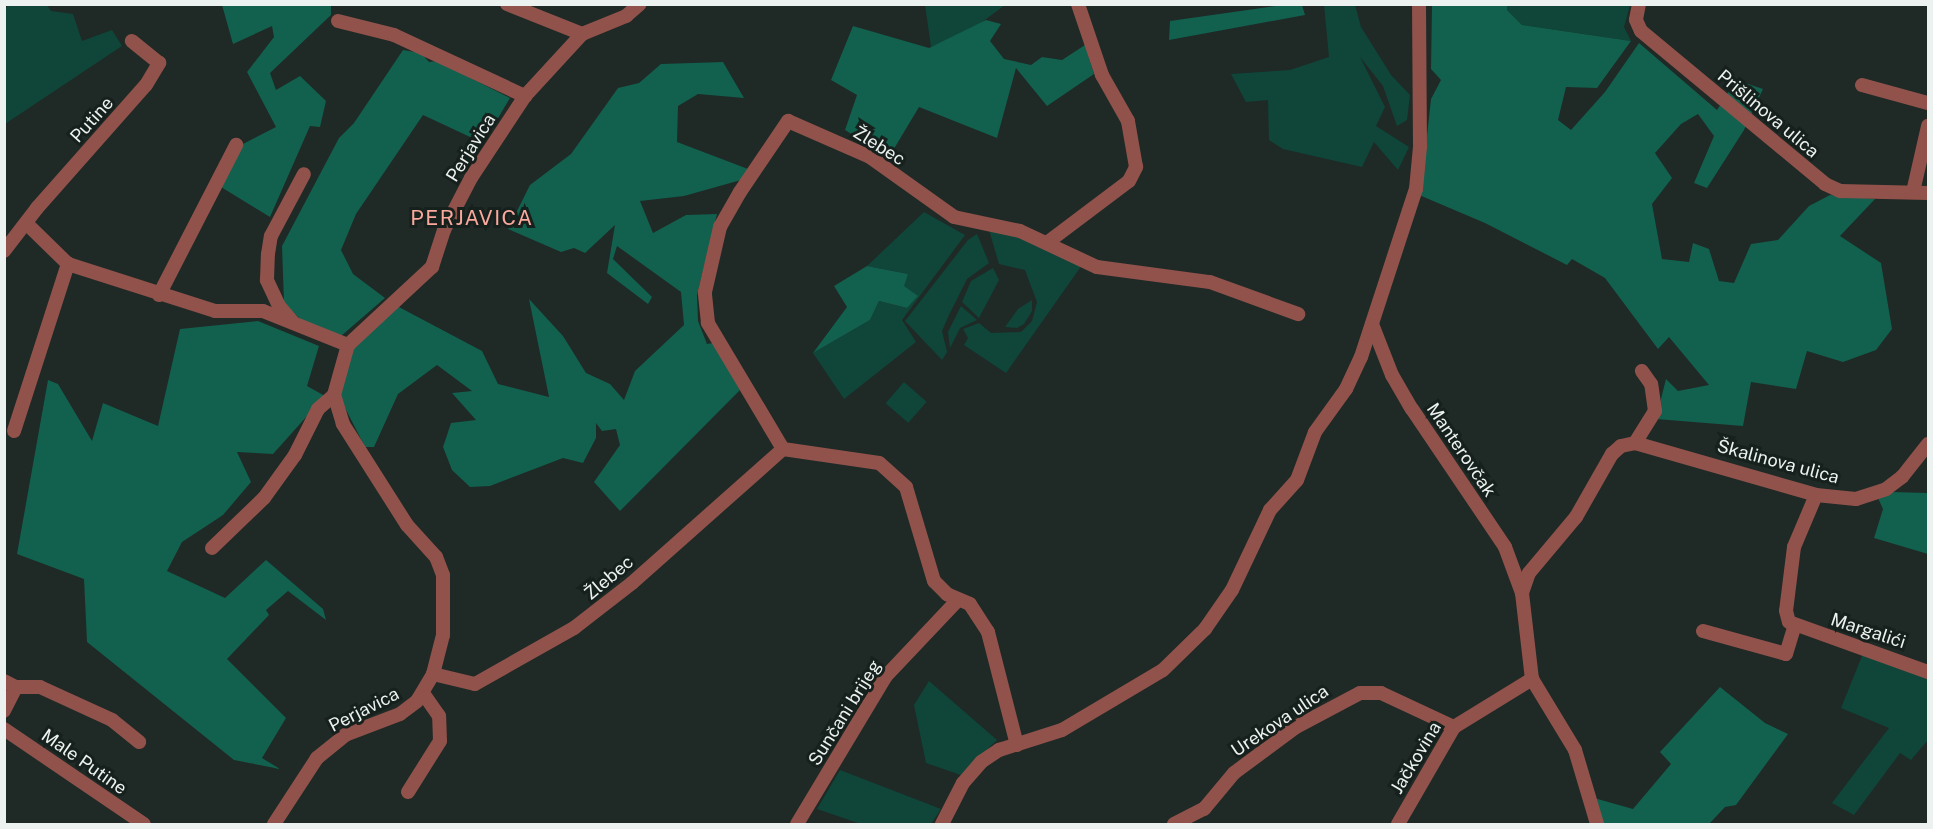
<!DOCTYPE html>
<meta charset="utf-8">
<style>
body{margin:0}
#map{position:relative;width:1933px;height:829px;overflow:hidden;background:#1f2926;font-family:"Public Sans",sans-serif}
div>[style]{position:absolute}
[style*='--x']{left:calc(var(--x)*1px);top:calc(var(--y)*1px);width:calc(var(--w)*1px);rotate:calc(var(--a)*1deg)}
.green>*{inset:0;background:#0f4639;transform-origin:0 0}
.forest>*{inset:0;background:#12604e}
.minor>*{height:14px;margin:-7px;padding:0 7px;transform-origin:7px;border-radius:7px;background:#91524b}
span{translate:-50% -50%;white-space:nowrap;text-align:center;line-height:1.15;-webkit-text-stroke:6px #16201c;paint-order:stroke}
.street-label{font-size:18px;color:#ecf2f0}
.quarter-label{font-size:21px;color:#fba89d;letter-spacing:1.5px}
.frame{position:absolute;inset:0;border:6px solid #ecf2f0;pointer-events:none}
</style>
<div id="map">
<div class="green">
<div style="clip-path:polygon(9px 4px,47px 5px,51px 11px,73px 14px,82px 41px,112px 30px,122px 46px,5px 124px,4px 11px)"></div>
<div style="clip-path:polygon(1507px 4px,1630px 5px,1624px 27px,1631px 41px,1522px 25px,1507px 10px)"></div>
<div style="clip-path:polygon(925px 5px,1005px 5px,974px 28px,931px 47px)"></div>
<div style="clip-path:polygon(1324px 5px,1355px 5px,1361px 27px,1391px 75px,1410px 95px,1407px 120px,1397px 126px,1383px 86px,1360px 57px,1385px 107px,1376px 126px,1409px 147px,1398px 170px,1374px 142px,1362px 167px,1283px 149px,1269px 140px,1268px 100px,1246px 102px,1231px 74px,1290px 70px,1329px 57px)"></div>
<div style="clip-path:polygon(924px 212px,965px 235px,902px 320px,916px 342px,844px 399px,813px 353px,870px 320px,879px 301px,907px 308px,917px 297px,903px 286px,908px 274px,867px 266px)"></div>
<div style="clip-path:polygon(989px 230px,1018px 236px,1082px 265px,1006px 373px,964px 345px,968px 338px,963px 329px,979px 323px,991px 333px,1021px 332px,1032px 321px,1037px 302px,1025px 270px,999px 264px)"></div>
<div style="clip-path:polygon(977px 234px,989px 263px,967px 279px,949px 315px,942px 331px,947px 352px,942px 360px,905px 321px,968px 240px)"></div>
<div style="clip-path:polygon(993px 268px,999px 280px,979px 318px,962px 302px,971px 281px)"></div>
<div style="clip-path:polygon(1032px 300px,1032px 311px,1024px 324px,1017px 328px,1005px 327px,1018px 309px)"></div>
<div style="clip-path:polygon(961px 306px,977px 320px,960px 328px,950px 348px,948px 332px)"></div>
<div style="left:904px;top:382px;width:30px;height:28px;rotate:41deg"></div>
<div style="clip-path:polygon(1864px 651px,1928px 676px,1928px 740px,1911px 760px,1900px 753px,1854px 815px,1832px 803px,1889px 728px,1841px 708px)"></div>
<div style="clip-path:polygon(929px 681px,997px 740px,961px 775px,926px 763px,914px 705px)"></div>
<div style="clip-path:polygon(840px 770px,941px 809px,931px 824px,861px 824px,817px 809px)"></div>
</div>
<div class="forest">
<div style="clip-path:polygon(1290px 4px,1302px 5px,1305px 15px,1169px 40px,1170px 21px)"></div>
<div style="clip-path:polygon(222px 5px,331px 5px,331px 15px,270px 73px,276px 90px,300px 76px,326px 101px,320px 127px,310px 126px,270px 217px,221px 187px,243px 144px,276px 127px,247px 72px,274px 37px,272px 26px,233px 44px)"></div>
<div style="clip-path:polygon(1432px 5px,1507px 5px,1507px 10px,1522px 25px,1631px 41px,1597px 88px,1566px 87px,1558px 120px,1571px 130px,1605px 92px,1639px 43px,1717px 110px,1736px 80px,1763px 89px,1744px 130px,1707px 188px,1694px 183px,1714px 136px,1698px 114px,1681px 124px,1655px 153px,1672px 178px,1652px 204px,1662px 259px,1689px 262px,1693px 243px,1709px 249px,1719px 281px,1734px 283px,1751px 244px,1778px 240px,1809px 206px,1830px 195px,1875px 199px,1840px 236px,1881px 263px,1892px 329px,1876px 350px,1843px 362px,1807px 351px,1796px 389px,1751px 382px,1743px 426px,1656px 419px,1666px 379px,1678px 391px,1709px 385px,1669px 337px,1658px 349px,1605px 278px,1572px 259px,1567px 265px,1485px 223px,1412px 192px,1422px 181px,1431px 99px,1441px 80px,1431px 69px)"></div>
<div style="clip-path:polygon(986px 20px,1001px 24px,990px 41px,1004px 59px,1031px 65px,1042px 57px,1062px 60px,1085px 45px,1094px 74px,1047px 106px,1016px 68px,997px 138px,919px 107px,889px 157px,845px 130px,857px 95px,831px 80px,853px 26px,929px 48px)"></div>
<div style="clip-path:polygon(403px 50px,421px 53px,429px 62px,437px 61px,510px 98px,483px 143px,423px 115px,356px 214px,341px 250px,353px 274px,385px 298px,341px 336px,304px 323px,284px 303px,282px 246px,339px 138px,354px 123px)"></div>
<div style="clip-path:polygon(723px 62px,744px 98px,698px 94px,678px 106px,677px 142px,748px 169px,741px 180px,684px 196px,640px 201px,653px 233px,686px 215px,717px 214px,697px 295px,698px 321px,707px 344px,713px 343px,740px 390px,620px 511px,594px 482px,620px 445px,616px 429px,602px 431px,596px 423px,596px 438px,583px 463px,563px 458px,490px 486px,470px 487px,452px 470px,443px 447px,451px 423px,476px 420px,452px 393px,472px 391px,437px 365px,398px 394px,374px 447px,365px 447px,338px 394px,350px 349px,397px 306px,482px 351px,498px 384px,549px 397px,529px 299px,563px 336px,586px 373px,610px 384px,624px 400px,635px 371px,684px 325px,681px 292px,617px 246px,613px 259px,652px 297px,648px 304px,607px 273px,615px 225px,585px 253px,574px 248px,561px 252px,508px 229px,530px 185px,571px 154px,618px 88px,639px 83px,661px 64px)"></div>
<div style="clip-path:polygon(867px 266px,908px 274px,904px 286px,918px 296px,907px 308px,879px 301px,870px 320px,813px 353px,847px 307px,834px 286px)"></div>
<div style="clip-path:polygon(258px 321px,319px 346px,307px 386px,325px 396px,273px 454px,237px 452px,251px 482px,223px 515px,182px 542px,167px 571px,225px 598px,266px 560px,323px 609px,326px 620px,288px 591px,266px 610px,269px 615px,227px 659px,286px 718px,262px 758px,280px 769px,234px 760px,87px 642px,84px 579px,17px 554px,48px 380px,58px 384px,92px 441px,103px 403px,158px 426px,180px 329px)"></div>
<div style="clip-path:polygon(1892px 492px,1928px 493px,1928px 554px,1874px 538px,1883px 509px,1878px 498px)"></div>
<div style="clip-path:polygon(1720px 687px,1765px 723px,1788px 734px,1736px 805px,1725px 807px,1709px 824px,1593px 824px,1587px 796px,1633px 809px,1671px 764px,1660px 752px)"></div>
</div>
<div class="minor">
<div style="--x:507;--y:4;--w:81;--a:21.8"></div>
<div style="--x:1639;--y:4;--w:16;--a:101"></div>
<div style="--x:1636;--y:20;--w:12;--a:66"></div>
<div style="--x:1641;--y:31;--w:239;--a:39.7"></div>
<div style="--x:1825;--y:184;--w:17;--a:25"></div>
<div style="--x:1840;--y:191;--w:88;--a:1.3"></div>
<div style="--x:338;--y:21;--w:58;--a:14"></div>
<div style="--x:394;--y:35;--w:145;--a:25"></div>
<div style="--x:1862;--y:85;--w:68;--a:15.3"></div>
<div style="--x:1913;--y:192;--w:68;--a:-77.2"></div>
<div style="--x:27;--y:224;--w:57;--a:44.3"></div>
<div style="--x:68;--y:264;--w:154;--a:17.7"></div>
<div style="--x:215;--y:311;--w:48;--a:0"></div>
<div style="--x:263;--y:311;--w:92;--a:21.8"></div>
<div style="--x:1048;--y:242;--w:101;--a:-37"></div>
<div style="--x:1129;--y:181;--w:16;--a:-63"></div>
<div style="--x:1136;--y:167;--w:47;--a:-99.9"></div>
<div style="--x:1128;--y:121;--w:53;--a:-119.5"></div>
<div style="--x:1102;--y:75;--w:75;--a:-108.7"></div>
<div style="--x:4;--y:251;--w:54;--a:-52.5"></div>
<div style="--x:37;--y:208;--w:164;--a:-48.5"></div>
<div style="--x:146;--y:85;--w:26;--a:-59"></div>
<div style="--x:159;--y:63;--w:35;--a:-141"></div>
<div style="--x:159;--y:295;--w:169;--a:-62.8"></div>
<div style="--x:292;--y:321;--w:20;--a:-131"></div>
<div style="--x:279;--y:306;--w:29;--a:-115"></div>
<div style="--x:267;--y:280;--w:26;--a:-88"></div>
<div style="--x:268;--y:254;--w:18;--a:-81"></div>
<div style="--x:271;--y:236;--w:70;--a:-62"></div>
<div style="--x:1372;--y:324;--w:55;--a:68.6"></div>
<div style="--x:1392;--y:375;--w:39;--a:60"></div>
<div style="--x:1412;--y:409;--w:166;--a:56"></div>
<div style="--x:1505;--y:547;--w:49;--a:69.7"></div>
<div style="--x:1522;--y:593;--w:87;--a:83.4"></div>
<div style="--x:1532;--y:679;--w:83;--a:58.8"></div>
<div style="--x:1575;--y:750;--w:77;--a:73.4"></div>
<div style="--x:14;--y:431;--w:176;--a:-72.1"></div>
<div style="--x:1635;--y:443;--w:38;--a:-58"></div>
<div style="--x:1655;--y:411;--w:27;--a:-98"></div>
<div style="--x:1651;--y:384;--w:16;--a:-125"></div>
<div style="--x:1816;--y:495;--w:56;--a:112.9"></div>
<div style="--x:1794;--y:547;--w:64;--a:97.1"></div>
<div style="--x:1786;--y:611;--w:11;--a:75"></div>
<div style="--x:1789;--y:622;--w:148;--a:19.8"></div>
<div style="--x:212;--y:548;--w:72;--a:-43.9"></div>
<div style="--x:264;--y:498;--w:53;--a:-54.2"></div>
<div style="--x:295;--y:455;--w:51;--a:-63.4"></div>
<div style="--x:318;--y:409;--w:21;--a:-41"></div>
<div style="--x:1522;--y:593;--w:21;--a:-71"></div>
<div style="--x:1529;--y:573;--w:73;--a:-50"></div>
<div style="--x:1576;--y:517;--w:73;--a:-60.3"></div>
<div style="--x:1612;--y:454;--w:12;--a:-42"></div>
<div style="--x:1621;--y:446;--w:14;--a:-12"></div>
<div style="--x:1635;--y:443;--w:188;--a:16"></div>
<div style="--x:1816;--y:495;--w:40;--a:5.7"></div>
<div style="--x:1856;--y:499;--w:32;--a:-18"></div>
<div style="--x:1886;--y:489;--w:20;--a:-37"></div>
<div style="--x:1902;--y:477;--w:42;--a:-51.8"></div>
<div style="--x:1703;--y:631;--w:86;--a:15.5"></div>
<div style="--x:1786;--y:654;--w:28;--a:-73"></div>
<div style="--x:433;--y:674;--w:43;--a:13.4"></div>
<div style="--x:475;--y:684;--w:114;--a:-29.5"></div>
<div style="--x:574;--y:628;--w:73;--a:-37.8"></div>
<div style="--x:632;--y:583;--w:202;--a:-41.6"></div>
<div style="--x:4;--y:681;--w:13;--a:27"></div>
<div style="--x:16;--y:687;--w:27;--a:117"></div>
<div style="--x:16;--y:687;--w:24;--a:0"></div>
<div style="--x:40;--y:687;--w:79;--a:24.6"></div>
<div style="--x:112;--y:720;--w:35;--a:39"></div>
<div style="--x:4;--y:729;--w:169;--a:34.2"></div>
<div style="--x:1017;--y:745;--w:117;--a:-104.4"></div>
<div style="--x:988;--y:632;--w:33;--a:-123"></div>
<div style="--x:970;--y:604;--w:25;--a:-157"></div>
<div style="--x:947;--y:594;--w:18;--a:-135"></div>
<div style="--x:934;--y:581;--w:98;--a:-106.6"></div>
<div style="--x:906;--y:487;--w:36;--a:-138"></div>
<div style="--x:879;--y:463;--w:97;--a:-171.7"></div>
<div style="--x:783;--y:449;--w:147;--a:-120.8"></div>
<div style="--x:708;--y:323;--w:31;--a:-96"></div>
<div style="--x:705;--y:292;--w:67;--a:-77"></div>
<div style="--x:720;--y:227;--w:40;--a:-60.3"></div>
<div style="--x:740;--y:192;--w:86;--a:-55.9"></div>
<div style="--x:788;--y:121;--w:90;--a:23.7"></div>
<div style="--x:870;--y:157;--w:103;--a:35.5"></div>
<div style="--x:954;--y:217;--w:67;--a:12"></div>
<div style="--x:1020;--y:231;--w:85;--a:25.1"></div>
<div style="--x:1097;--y:267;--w:114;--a:7.6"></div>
<div style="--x:1210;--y:282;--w:94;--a:20"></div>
<div style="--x:408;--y:792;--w:60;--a:-57.9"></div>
<div style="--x:440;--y:741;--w:25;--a:-92"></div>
<div style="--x:439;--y:716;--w:28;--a:-125"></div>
<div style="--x:274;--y:824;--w:79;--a:-56.9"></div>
<div style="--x:317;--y:758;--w:36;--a:-39"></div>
<div style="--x:345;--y:735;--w:59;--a:-20.9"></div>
<div style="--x:400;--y:714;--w:21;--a:-37"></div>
<div style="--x:417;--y:701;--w:31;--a:-59"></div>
<div style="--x:433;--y:674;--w:40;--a:-75.6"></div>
<div style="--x:443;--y:635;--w:60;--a:-90"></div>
<div style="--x:443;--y:575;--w:19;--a:-111"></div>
<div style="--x:436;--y:557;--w:43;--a:-132.2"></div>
<div style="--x:407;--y:525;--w:120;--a:-122.4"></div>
<div style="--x:343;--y:424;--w:30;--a:-107"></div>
<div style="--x:334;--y:395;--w:52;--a:-74.4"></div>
<div style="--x:348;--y:345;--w:115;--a:-42.9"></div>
<div style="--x:432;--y:267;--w:39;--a:-72"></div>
<div style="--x:444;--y:230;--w:59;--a:-62.6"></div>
<div style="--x:471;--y:178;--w:98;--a:-56.6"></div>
<div style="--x:525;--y:96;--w:84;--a:-47.4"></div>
<div style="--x:582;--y:34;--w:48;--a:-22.2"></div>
<div style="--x:626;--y:16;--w:18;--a:-41"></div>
<div style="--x:797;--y:824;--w:173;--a:-59"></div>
<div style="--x:886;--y:676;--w:103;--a:-46.6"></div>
<div style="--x:942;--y:824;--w:46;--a:-62.9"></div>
<div style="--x:963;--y:783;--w:28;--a:-49"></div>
<div style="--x:981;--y:762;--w:22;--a:-34"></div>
<div style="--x:999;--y:750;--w:66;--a:-17.6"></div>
<div style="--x:1062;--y:730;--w:117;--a:-30.7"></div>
<div style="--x:1163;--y:670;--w:59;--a:-44.3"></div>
<div style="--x:1205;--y:629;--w:47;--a:-55.3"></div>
<div style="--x:1232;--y:590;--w:89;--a:-64.6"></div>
<div style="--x:1270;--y:510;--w:40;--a:-48"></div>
<div style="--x:1297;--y:480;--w:51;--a:-69.4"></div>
<div style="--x:1315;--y:432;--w:53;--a:-54.2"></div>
<div style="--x:1346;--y:389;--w:35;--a:-65"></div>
<div style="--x:1361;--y:357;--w:177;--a:-71.9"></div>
<div style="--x:1416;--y:189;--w:42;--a:-84.6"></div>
<div style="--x:1420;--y:147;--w:143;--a:-90.4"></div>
<div style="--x:1174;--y:824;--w:34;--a:-27"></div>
<div style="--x:1204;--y:809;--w:47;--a:-50.2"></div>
<div style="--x:1234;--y:773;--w:77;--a:-36.6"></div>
<div style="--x:1296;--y:727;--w:72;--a:-28"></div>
<div style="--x:1360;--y:693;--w:21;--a:0"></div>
<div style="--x:1381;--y:693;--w:81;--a:25"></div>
<div style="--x:1398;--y:824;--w:112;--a:-60"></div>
<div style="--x:1454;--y:727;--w:92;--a:-31.6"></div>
</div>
<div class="street-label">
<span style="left:1768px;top:114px;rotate:40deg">Prišlinova ulica</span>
<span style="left:92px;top:120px;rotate:-48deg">Putine</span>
<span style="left:879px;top:146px;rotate:32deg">Žlebec</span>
<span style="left:471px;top:148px;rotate:-58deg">Perjavica</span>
<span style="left:1461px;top:450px;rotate:56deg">Manterovčak</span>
<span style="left:1778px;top:462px;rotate:15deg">Škalinova ulica</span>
<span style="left:609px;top:578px;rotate:-40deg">Žlebec</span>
<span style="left:1868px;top:631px;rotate:18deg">Margalići</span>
<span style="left:364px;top:710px;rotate:-27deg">Perjavica</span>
<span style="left:845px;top:713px;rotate:-58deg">Sunčani brijeg</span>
<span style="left:1280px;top:721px;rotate:-34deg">Urekova ulica</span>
<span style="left:1416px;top:758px;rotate:-59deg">Jačkovina</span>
<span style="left:84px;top:762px;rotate:35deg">Male Putine</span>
</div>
<div class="quarter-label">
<span style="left:472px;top:218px">PERJAVICA</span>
</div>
<div class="frame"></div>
</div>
